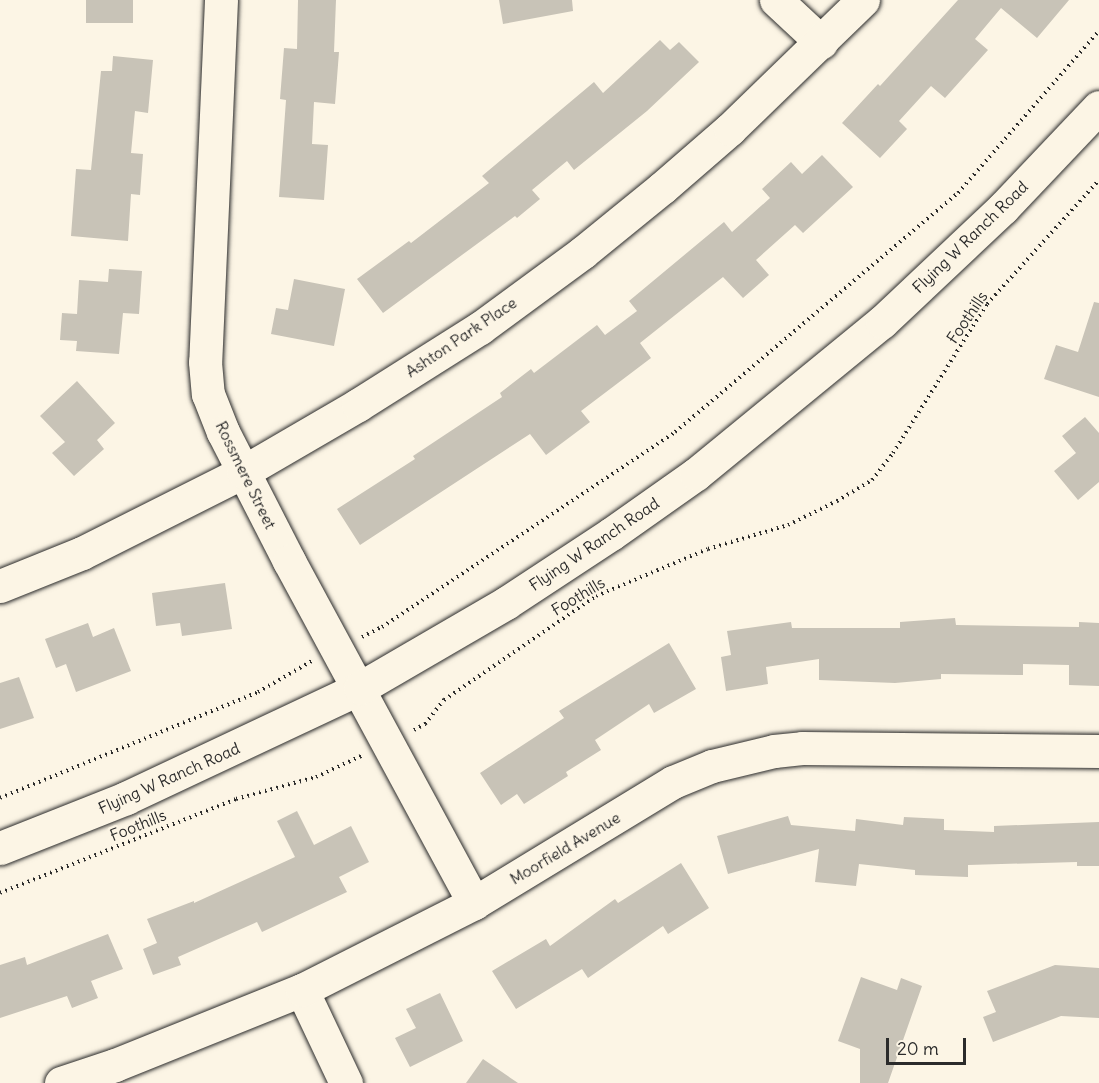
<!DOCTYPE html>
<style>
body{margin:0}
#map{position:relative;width:1099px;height:1083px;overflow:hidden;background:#fcf5e5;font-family:Delius,sans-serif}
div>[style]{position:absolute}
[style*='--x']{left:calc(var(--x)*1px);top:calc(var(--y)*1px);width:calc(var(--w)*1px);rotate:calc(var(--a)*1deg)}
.building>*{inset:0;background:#c8c3b7;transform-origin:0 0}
.path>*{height:4px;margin-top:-2px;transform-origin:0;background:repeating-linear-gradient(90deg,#2b2b2b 0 1.5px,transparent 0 6px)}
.roads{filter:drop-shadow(0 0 2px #2b2b2b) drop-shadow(0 0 2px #2b2b2b)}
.minor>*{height:33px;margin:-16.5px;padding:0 16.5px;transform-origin:16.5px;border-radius:16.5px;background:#fcf5e5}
span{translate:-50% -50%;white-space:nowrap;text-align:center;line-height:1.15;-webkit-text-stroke:4.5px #fcf5e5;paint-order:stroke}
.street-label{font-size:16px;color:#2b2b2b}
.scale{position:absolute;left:886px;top:1038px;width:80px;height:27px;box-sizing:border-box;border:3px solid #2b2b2b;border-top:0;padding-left:8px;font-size:18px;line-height:21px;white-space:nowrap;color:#2b2b2b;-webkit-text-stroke:4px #fcf5e5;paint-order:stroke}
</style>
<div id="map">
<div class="building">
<div style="left:86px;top:0;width:47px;height:23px"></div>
<div style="clip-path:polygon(298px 0,336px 0,334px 52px,339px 52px,335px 104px,314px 102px,312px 144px,328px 145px,324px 200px,279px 197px,286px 100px,280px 99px,284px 48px,297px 49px)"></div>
<div style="clip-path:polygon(499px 0,572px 0,573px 11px,503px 24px)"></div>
<div style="clip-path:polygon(958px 0,1069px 0,1037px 38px,1001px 8px,975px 39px,988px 50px,945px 98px,931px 86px,899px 121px,907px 129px,880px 158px,842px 123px,878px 84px,880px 86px)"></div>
<div style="clip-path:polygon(660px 40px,670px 50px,679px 42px,699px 62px,647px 111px,574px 170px,567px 161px,532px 190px,540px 199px,517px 218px,515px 216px,383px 313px,357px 279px,409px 241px,411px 243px,489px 183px,482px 176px,594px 82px,603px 93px)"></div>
<div style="clip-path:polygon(113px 56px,153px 60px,148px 113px,135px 111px,131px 153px,143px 154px,140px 195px,131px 194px,128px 241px,71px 236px,76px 169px,91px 170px,101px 71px,112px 71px)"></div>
<div style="clip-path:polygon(822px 155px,853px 187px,803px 233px,795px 225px,756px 260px,769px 275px,743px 298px,723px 277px,640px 343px,651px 358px,581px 411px,590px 422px,546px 455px,530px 434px,360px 545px,337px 509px,415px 459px,413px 456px,502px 397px,500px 393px,531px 369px,534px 373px,597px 325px,605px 335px,637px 311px,629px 301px,724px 222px,732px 232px,770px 198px,762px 189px,791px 162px,802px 174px)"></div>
<div style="clip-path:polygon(109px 269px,142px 271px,139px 314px,123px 313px,119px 354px,76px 351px,77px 341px,60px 340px,62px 313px,77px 314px,79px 280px,108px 282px)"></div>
<div style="clip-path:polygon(294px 279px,345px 289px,334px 346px,271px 334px,276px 308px,288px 310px)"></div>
<div style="clip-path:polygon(1094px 302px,1099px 303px,1099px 397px,1044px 379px,1056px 345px,1078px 352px)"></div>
<div style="clip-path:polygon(77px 381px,115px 423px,97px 440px,104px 449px,74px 476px,52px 453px,65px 442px,40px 416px)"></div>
<div style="clip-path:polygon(1085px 417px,1099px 433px,1099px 482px,1078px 500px,1054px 471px,1076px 453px,1062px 436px)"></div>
<div style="clip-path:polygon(225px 583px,232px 629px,182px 636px,180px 623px,156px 626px,152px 593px)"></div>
<div style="clip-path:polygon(955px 618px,956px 625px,1079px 627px,1079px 622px,1099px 623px,1099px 686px,1069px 685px,1069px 665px,1023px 664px,1023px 675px,941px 674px,941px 679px,895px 683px,819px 680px,819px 659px,766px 667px,768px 684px,726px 691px,721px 657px,731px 655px,727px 631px,791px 622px,792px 628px,900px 628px,900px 622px)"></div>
<div style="clip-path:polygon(88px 623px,93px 637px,114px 628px,131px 671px,76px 692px,66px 664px,56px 668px,45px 639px)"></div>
<div style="clip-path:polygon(669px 643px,696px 689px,654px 713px,649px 704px,595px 740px,601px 750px,566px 772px,568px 776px,524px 804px,517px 794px,501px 805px,480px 773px,564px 718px,559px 711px)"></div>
<div style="clip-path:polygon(19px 677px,34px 718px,0 729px,0 683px)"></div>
<div style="clip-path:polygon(297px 811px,314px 845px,351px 826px,369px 862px,339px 877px,347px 892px,262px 932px,257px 922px,178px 957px,181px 965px,153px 975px,143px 949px,157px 943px,147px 919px,194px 901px,194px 903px,295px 857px,277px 821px)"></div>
<div style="clip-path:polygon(788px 816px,791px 825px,855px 831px,856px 819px,903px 825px,904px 817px,944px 819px,944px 830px,994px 832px,994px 826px,1099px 822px,1099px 866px,1077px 866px,1077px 862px,968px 865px,968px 877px,915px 875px,915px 870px,859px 864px,856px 886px,815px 882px,819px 849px,728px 874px,717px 836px)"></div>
<div style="clip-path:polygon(681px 863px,709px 908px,668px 934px,663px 926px,588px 978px,582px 969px,516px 1009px,492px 971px,546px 939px,550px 946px,615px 899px,618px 903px)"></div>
<div style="clip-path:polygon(108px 934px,123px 969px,91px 981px,98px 998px,72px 1008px,67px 996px,0 1018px,0 965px,25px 957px,27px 965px)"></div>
<div style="clip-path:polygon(1055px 965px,1099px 968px,1099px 1018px,1061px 1016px,993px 1042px,983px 1017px,996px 1012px,987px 991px)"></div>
<div style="clip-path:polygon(861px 977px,897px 990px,901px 978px,922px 986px,888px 1083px,860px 1083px,860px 1049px,838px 1041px)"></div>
<div style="clip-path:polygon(440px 993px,463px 1041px,410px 1067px,395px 1038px,416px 1028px,406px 1009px)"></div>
<div style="clip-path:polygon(483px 1059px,518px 1083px,466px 1083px)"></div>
</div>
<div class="path">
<div style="--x:362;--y:637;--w:22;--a:-27"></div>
<div style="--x:382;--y:627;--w:352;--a:-33.6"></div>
<div style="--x:675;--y:432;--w:370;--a:-40.2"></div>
<div style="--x:958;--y:193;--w:215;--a:-49"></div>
<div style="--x:414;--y:730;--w:13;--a:-29"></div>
<div style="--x:425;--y:724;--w:31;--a:-52"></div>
<div style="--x:444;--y:700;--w:184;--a:-34.4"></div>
<div style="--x:596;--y:596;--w:121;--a:-22.8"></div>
<div style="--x:708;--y:549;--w:84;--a:-16.7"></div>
<div style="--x:788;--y:525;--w:55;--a:-26.1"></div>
<div style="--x:837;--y:501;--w:41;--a:-31"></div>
<div style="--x:872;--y:480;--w:34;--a:-52"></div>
<div style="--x:893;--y:453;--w:176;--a:-57.8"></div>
<div style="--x:987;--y:304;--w:167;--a:-47.9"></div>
<div style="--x:0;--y:798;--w:279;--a:-22.3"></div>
<div style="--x:258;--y:692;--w:62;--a:-29.9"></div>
<div style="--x:0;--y:893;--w:254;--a:-21.7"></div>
<div style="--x:236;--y:799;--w:83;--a:-15.4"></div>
<div style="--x:316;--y:777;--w:50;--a:-25"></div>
</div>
<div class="roads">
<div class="minor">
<div style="--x:221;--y:0;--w:362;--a:92.5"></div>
<div style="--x:205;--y:362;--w:32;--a:85"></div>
<div style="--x:208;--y:394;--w:41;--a:68.5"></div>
<div style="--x:223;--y:432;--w:145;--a:62.9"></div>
<div style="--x:289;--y:561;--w:389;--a:61.6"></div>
<div style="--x:776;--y:0;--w:62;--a:43"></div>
<div style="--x:0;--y:586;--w:88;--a:-21.9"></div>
<div style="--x:82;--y:553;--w:180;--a:-26.7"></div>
<div style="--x:243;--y:472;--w:133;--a:-30.2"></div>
<div style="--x:358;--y:405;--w:144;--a:-32.3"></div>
<div style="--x:480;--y:328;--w:127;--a:-36.3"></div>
<div style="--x:582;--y:253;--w:103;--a:-39.1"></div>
<div style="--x:662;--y:188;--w:90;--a:-40.9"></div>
<div style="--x:730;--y:129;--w:185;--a:-44.1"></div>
<div style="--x:0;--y:848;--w:136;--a:-21.6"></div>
<div style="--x:126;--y:798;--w:259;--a:-25.2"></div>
<div style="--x:360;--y:688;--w:169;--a:-30.2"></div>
<div style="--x:506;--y:603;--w:126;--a:-33.3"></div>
<div style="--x:611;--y:534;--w:104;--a:-35.2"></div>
<div style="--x:696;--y:474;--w:240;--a:-39.3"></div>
<div style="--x:882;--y:322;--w:166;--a:-43.3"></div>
<div style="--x:1003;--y:208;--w:139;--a:-46.5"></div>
<div style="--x:302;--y:990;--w:103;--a:64.7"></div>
<div style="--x:61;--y:1083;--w:57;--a:-18.4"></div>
<div style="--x:115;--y:1065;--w:201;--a:-21.9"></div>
<div style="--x:302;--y:990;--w:193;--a:-26.8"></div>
<div style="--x:474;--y:903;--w:233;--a:-31.3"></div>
<div style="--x:673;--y:782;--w:42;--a:-22.3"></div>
<div style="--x:712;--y:766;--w:64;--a:-13.6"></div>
<div style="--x:774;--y:751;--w:28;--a:-6"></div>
<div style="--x:802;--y:748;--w:297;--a:0.6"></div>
</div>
</div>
<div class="street-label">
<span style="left:970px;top:237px;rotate:-44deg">Flying W Ranch Road</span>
<span style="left:967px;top:317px;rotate:-56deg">Foothills</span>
<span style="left:461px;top:337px;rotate:-34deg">Ashton Park Place</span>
<span style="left:246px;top:475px;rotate:64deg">Rossmere Street</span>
<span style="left:594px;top:544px;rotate:-34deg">Flying W Ranch Road</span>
<span style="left:578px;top:596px;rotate:-31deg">Foothills</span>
<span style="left:169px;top:778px;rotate:-24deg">Flying W Ranch Road</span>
<span style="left:138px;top:825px;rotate:-22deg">Foothills</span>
<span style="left:565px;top:848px;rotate:-31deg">Moorfield Avenue</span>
</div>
<div class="scale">20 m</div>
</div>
